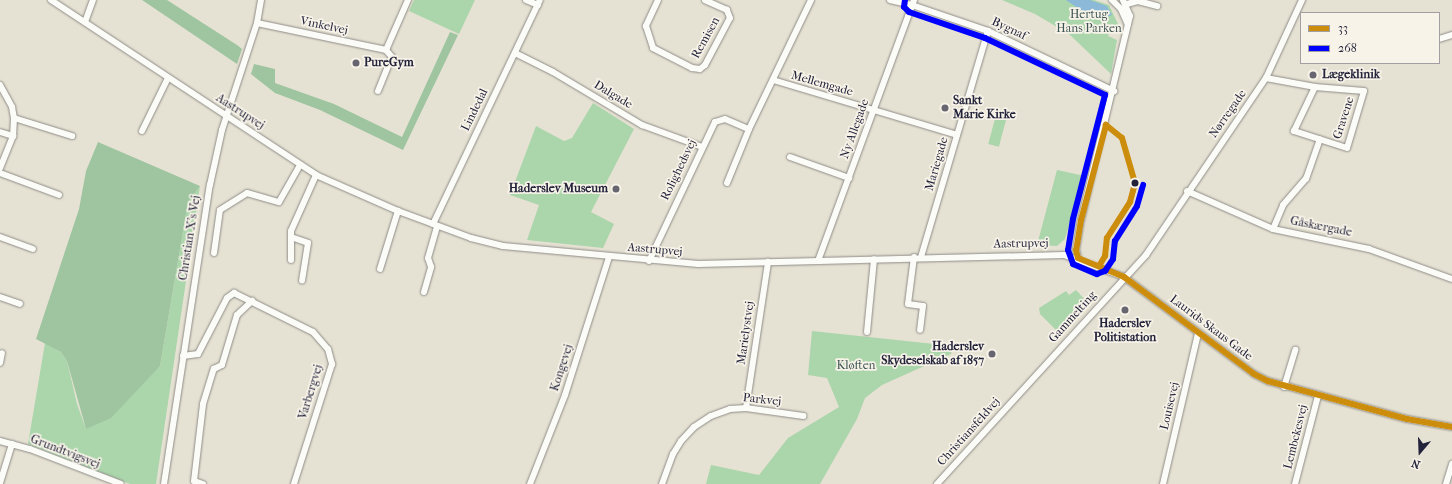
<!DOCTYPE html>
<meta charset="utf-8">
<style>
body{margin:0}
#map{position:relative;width:1452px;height:484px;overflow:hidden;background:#e6e2d3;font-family:"IM FELL French Canon",serif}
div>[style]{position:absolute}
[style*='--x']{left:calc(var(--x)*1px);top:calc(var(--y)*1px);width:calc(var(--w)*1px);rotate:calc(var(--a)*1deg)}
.green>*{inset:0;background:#abd5ab;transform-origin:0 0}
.forest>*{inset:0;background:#9ec5a0}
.water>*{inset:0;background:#8bb9d7}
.roads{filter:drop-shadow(0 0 1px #8e8c88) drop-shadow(0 0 1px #8e8c88)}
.minor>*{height:6px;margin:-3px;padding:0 3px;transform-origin:3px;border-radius:3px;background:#fbfbf8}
.bus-1>*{height:6px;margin:-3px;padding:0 3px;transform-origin:3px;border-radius:3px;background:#cc8c0c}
.bus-2>*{height:6px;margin:-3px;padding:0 3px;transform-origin:3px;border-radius:3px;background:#00f}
.dots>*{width:11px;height:11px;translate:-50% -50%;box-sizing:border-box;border:2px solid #f7f3e8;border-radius:50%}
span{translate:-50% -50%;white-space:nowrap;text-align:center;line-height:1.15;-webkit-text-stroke:3.5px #f7f3e8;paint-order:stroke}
.park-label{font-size:12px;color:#3c5453}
.street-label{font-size:12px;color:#22223b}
.poi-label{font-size:12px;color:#22223b;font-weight:700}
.left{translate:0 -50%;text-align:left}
.right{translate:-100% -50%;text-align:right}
.legend{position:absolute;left:1300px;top:12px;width:140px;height:52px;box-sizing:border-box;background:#f7f3e8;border:1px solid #a29fa3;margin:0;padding:5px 7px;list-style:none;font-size:12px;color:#22223b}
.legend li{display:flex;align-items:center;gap:8px;height:20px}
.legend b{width:20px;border:1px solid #a29fa3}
.north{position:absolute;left:1400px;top:432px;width:40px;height:40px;-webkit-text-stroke:3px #f7f3e8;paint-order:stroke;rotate:199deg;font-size:11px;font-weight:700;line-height:16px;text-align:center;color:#22223b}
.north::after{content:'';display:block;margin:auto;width:14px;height:18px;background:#22223b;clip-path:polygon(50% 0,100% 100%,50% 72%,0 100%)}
</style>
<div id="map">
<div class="green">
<div style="clip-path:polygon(414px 0,475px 0,459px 34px,409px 11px)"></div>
<div style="clip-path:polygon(1002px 0,1094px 0,1109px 5px,1119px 26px,1118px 34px,1110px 31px,1108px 36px,1117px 40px,1111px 74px,1069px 34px,1035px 14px)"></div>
<div style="clip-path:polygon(593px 103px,634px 129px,591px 212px,614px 224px,603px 248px,527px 240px,539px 205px,510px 195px,536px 126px,564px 141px,572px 138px)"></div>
<div style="left:996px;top:115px;width:11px;height:30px;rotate:15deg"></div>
<div style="clip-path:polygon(1057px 170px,1085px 176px,1077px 208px,1072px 215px,1065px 239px,1057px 246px,1037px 245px)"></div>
<div style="clip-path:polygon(200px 186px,156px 484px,130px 484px,28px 444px,45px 343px,61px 352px,67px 361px,77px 404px,86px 429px,160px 366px,188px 202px)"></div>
<div style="clip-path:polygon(1076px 290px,1088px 303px,1060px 334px,1040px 314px,1039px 308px,1066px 291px,1069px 295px)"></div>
<div style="clip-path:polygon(812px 331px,953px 346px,951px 354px,882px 385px,865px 398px,857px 419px,820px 484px,706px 484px,711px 465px,759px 475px,788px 438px,839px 407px,827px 378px,808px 375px)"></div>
</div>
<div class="forest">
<div style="clip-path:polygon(142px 0,167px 0,237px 45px,242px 49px,237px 64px)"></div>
<div style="clip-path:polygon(450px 32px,458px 35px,403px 150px,320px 110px,275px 93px,251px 74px,254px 64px,275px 69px,275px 83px,334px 104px,402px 137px)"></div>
<div style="clip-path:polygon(98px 142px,200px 186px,188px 202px,160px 366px,111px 418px,86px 429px,67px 361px,61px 352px,36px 339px,79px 209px,86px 171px)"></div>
</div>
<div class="water">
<div style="clip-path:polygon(1066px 0,1090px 0,1107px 6px,1112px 15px,1099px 19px,1091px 17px)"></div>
</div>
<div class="roads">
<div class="minor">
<div style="--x:51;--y:0;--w:318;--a:33.4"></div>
<div style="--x:316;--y:175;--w:90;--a:23.7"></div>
<div style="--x:398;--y:211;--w:78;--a:20.3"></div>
<div style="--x:471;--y:238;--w:33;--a:14"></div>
<div style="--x:503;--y:246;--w:196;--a:5.3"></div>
<div style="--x:698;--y:264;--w:366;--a:-1.4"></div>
<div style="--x:1064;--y:255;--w:64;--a:20.1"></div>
<div style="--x:1124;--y:277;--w:162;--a:36.7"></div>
<div style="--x:1254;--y:374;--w:16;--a:27"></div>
<div style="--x:1268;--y:381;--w:144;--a:15.3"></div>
<div style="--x:1407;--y:419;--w:46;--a:10.1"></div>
<div style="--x:526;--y:0;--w:13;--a:23"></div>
<div style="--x:658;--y:0;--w:29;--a:115"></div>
<div style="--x:646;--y:26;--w:23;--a:72"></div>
<div style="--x:653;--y:48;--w:44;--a:27.1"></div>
<div style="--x:692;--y:68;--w:8;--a:7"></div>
<div style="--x:700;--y:69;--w:6;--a:-39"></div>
<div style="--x:705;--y:65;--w:53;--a:-62"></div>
<div style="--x:730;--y:18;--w:9;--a:-111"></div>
<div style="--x:727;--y:10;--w:24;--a:-156"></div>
<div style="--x:890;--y:0;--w:23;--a:13"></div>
<div style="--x:912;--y:5;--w:80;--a:18.9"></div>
<div style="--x:988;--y:31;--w:140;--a:25.5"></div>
<div style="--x:1112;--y:0;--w:13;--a:45"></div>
<div style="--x:1121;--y:9;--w:17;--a:66"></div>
<div style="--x:1127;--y:4;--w:11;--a:-15"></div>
<div style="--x:1138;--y:1;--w:20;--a:15"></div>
<div style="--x:85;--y:22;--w:23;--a:-70"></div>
<div style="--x:257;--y:23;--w:132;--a:11.8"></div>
<div style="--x:386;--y:50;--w:55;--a:-66.3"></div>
<div style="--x:1439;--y:39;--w:14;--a:-17"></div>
<div style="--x:515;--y:53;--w:42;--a:26.6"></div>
<div style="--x:553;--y:72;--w:104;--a:30.8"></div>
<div style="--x:642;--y:125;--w:64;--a:20.1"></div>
<div style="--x:1266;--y:78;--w:50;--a:10.4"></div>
<div style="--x:1315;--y:87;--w:49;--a:4.7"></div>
<div style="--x:1364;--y:91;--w:59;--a:106.6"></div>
<div style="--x:1347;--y:148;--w:56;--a:-162.2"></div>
<div style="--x:1294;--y:131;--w:49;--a:-64.5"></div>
<div style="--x:773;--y:80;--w:192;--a:16.6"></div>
<div style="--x:0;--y:85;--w:25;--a:61"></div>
<div style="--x:12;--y:107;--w:11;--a:80"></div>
<div style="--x:14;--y:118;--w:18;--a:93"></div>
<div style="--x:13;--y:136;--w:35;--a:112"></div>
<div style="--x:378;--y:91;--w:37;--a:-68"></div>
<div style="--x:392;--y:57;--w:9;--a:-131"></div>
<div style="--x:14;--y:118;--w:61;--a:17.2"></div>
<div style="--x:142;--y:131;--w:59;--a:-63.9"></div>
<div style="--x:0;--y:132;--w:14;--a:17"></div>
<div style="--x:790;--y:157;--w:63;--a:19.6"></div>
<div style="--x:0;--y:173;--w:63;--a:20.4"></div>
<div style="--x:727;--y:183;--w:58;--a:-67.8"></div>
<div style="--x:1187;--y:191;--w:94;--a:23.8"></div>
<div style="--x:1273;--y:229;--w:98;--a:11.8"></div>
<div style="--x:1369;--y:249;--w:88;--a:19.9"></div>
<div style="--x:433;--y:224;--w:248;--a:-64.5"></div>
<div style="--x:1273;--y:229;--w:26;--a:-67"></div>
<div style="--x:1283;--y:205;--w:35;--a:-49"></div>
<div style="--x:1306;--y:179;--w:42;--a:-70.7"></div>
<div style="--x:0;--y:237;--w:35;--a:20"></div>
<div style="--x:291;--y:237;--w:18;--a:19"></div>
<div style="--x:308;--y:243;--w:38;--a:99"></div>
<div style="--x:214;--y:253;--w:43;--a:-82.1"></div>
<div style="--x:220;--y:210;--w:32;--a:-32"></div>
<div style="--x:247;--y:193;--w:33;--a:16"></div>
<div style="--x:279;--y:202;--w:43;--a:-60.4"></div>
<div style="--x:914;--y:257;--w:47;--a:97.3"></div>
<div style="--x:908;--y:304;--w:15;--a:8"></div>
<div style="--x:923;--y:306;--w:24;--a:97"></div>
<div style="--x:921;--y:257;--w:236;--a:-73.5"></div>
<div style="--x:1078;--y:258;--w:8;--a:-104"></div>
<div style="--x:1076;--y:250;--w:30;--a:-81"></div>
<div style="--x:1081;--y:220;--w:210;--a:-76.5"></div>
<div style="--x:1130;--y:16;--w:17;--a:-114"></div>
<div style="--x:291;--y:260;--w:29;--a:-90"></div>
<div style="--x:291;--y:231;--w:61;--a:-65.9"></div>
<div style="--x:649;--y:261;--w:154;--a:-64.6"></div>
<div style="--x:715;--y:122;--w:10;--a:-17"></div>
<div style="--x:725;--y:119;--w:26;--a:23"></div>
<div style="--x:749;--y:129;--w:143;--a:-64.3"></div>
<div style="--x:818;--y:261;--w:278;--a:-69.8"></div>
<div style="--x:380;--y:269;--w:61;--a:-72.8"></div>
<div style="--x:424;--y:292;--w:26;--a:-74"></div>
<div style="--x:431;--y:267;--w:9;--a:-108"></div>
<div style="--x:428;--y:258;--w:33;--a:-74"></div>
<div style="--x:0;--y:297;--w:21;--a:19"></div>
<div style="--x:867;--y:332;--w:73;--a:-84.5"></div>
<div style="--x:183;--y:356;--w:15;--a:-8"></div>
<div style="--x:198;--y:354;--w:63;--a:-62.6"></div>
<div style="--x:227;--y:298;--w:9;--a:-36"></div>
<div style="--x:234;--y:293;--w:88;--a:26.3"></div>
<div style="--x:313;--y:332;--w:23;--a:49"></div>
<div style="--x:328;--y:349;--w:16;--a:75"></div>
<div style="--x:332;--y:364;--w:126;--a:107.6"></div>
<div style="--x:0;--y:363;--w:10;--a:-79"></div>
<div style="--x:1284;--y:387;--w:39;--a:-73"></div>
<div style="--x:746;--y:408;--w:148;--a:-81.4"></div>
<div style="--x:0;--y:441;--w:31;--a:15"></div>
<div style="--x:30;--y:449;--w:97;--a:21"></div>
<div style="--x:0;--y:483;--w:41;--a:-72.9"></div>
<div style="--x:164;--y:484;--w:303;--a:-81.3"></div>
<div style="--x:210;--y:185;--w:56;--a:-77.7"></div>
<div style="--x:222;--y:130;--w:113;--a:-71.9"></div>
<div style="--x:257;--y:23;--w:23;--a:-80"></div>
<div style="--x:203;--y:484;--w:9;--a:-162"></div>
<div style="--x:194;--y:481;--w:78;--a:-83.3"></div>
<div style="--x:203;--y:404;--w:37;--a:-73"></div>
<div style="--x:214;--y:369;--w:9;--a:-27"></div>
<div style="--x:222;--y:365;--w:52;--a:-73.3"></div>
<div style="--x:237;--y:315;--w:21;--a:-43"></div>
<div style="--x:530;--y:484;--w:96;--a:-68.5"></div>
<div style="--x:565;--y:395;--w:145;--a:-72.3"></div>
<div style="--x:662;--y:484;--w:32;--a:-70"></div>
<div style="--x:673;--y:454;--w:15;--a:-58"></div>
<div style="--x:681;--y:441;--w:19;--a:-47"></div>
<div style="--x:694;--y:427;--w:20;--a:-33"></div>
<div style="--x:711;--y:416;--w:20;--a:-20"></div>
<div style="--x:730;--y:409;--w:16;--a:-4"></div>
<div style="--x:746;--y:408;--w:58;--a:8"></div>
<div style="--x:937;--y:484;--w:310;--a:-47.6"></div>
<div style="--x:1146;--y:255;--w:214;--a:-55.9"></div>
<div style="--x:1266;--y:78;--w:86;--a:-65.2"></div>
<div style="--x:1163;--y:484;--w:155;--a:-76.9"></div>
<div style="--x:1295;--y:484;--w:91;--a:-75.4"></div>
<div style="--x:1446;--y:484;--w:21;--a:-73"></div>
</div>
</div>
<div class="bus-1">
<div style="--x:1099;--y:266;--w:12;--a:-59"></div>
<div style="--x:1105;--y:256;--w:18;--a:-84"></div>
<div style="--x:1107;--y:238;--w:43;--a:-57.4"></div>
<div style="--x:1130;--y:202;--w:20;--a:-75"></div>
<div style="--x:1135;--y:183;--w:47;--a:-106.1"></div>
<div style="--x:1122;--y:138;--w:21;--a:-141"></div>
<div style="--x:1106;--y:125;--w:98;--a:104.7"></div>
<div style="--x:1081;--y:220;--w:30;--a:99"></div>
<div style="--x:1076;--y:250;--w:8;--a:76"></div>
<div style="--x:1078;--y:258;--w:50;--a:22.4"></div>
<div style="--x:1124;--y:277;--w:162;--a:36.7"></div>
<div style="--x:1254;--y:374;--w:16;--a:27"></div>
<div style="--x:1268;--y:381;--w:144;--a:15.3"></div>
<div style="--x:1407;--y:419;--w:46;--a:10.1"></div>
</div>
<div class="bus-2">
<div style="--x:905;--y:0;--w:7;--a:98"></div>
<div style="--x:904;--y:7;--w:7;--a:45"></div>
<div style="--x:909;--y:12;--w:80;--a:18.9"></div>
<div style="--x:985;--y:38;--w:133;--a:25.4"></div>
<div style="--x:1105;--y:95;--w:128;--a:104.5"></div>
<div style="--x:1073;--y:219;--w:31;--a:99"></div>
<div style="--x:1068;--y:250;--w:15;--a:70"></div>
<div style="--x:1073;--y:264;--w:26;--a:23"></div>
<div style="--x:1097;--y:274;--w:9;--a:-21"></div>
<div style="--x:1105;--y:271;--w:14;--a:-56"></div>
<div style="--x:1113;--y:259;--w:18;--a:-84"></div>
<div style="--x:1115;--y:241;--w:41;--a:-57.8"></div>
<div style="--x:1137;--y:206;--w:22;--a:-74"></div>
</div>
<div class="dots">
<div style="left:356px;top:63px;background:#676570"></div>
<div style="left:1313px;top:75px;background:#676570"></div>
<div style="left:945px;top:108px;background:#676570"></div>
<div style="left:1135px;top:183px;background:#22223b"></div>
<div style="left:616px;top:189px;background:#676570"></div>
<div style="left:1125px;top:310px;background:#676570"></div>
<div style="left:992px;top:354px;background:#676570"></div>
</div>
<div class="park-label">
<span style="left:1089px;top:22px">Hertug<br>Hans Parken</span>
<span style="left:856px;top:366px">Kløften</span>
</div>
<div class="street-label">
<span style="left:324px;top:26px;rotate:12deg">Vinkelvej</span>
<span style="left:1009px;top:29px;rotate:25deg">Bygnaf</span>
<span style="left:706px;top:38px;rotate:-61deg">Remisen</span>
<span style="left:822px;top:84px;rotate:16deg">Mellemgade</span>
<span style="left:613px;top:95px;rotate:31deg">Dalgade</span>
<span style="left:475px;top:110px;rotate:-64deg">Lindedal</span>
<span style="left:240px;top:112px;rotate:33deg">Aastrupvej</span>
<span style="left:1228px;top:114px;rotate:-55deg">Nørregade</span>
<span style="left:1344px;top:118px;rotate:-72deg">Gravene</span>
<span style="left:855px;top:129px;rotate:-70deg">Ny Allegade</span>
<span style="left:937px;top:164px;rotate:-74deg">Mariegade</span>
<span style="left:679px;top:170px;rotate:-64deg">Rolighedsvej</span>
<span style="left:1321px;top:227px;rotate:11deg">Gåskærgade</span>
<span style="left:190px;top:238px;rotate:-81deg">Christian X's Vej</span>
<span style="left:1021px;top:244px;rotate:-1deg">Aastrupvej</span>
<span style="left:655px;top:250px;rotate:5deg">Aastrupvej</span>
<span style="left:1073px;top:317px;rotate:-48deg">Gammelting</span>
<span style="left:1211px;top:328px;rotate:37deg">Laurids Skaus Gade</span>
<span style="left:746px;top:333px;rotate:-82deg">Marielystvej</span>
<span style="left:562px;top:368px;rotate:-72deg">Kongevej</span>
<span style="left:311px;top:392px;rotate:-73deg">Varbergvej</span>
<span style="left:762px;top:400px;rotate:6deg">Parkvej</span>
<span style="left:1170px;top:406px;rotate:-77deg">Louisevej</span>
<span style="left:969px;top:432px;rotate:-48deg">Christiansfeldvej</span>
<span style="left:1296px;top:437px;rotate:-76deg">Lembckesvej</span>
<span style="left:65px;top:452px;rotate:21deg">Grundtvigsvej</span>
</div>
<div class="poi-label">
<span class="left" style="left:364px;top:63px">PureGym</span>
<span class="left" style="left:1322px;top:75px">Lægeklinik</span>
<span class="left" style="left:953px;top:108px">Sankt<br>Marie Kirke</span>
<span class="right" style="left:608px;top:189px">Haderslev Museum</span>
<span style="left:1125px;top:331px">Haderslev<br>Politistation</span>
<span class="right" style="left:984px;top:354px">Haderslev<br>Skydeselskab af 1857</span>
</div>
<ul class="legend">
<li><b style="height:5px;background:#cc8c0c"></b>33</li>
<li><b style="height:5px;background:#00f"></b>268</li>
</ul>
<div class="north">N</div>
</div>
